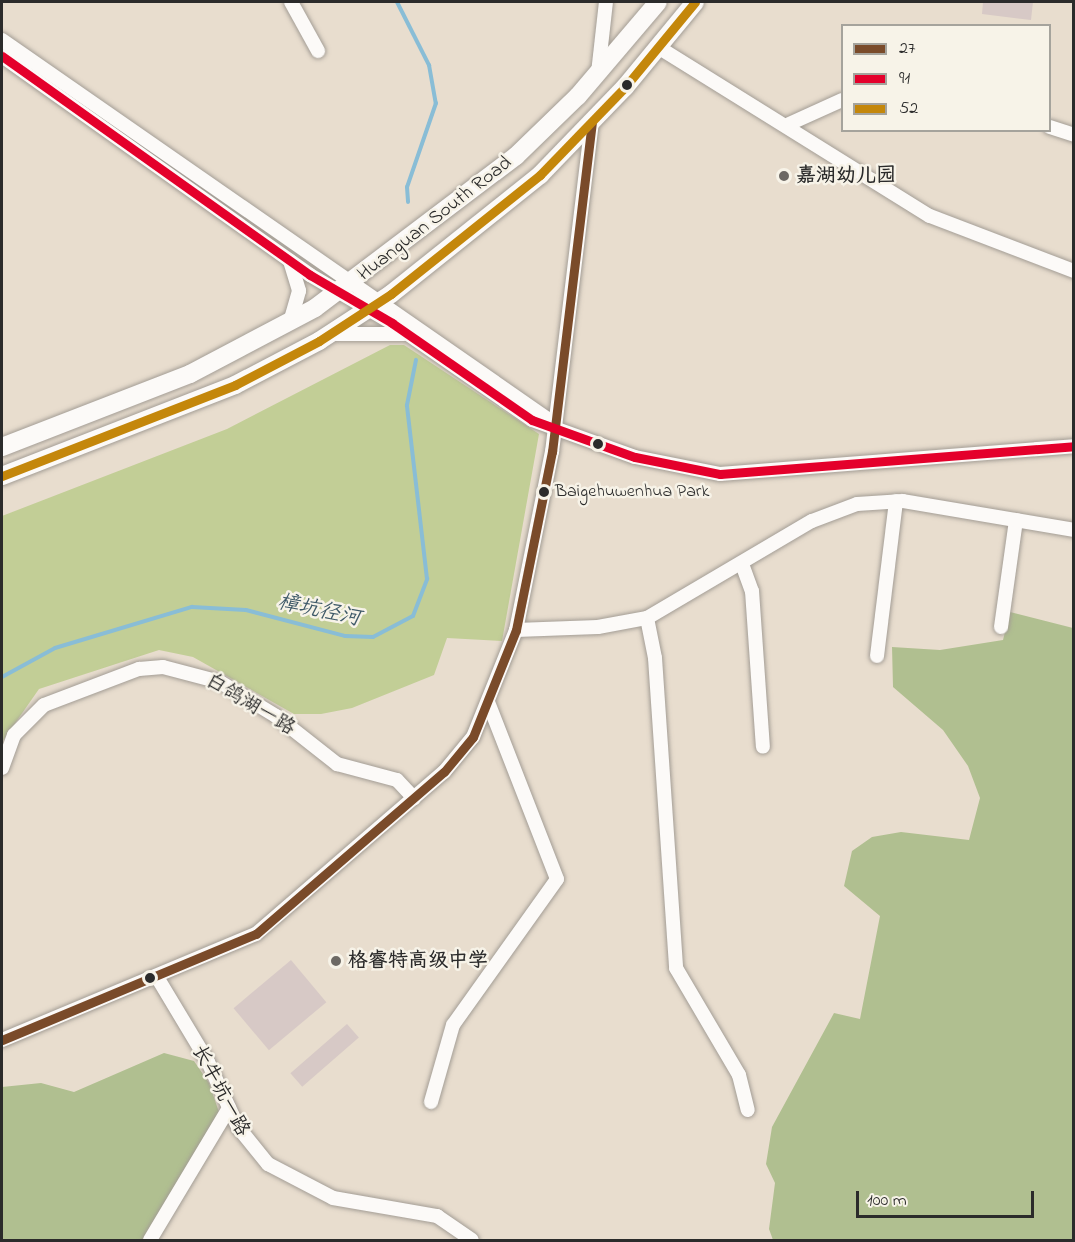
<!DOCTYPE html>
<meta charset="utf-8">
<style>
body{margin:0}
#map{position:relative;width:1075px;height:1242px;overflow:hidden;background:#e8ddce;font-family:"Indie Flower","LXGW WenKai TC",sans-serif}
div>[style]{position:absolute}
[style*='--x']{left:calc(var(--x)*1px);top:calc(var(--y)*1px);width:calc(var(--w)*1px);rotate:calc(var(--a)*1deg)}
.green>*{inset:0;background:#c2ce96}
.forest>*{inset:0;background:#b0bf90}
.stream>*{height:4px;margin:-2px;padding:0 2px;transform-origin:2px;border-radius:2px;background:#89bdd6}
.building>*{inset:0;background:#d7c9c6;transform-origin:0 0}
.roads{filter:drop-shadow(0 0 2px #a39d95) drop-shadow(0 0 2px #a39d95)}
.minor>*{height:14px;margin:-7px;padding:0 7px;transform-origin:7px;border-radius:7px;background:#fcfaf8}
.major>*{height:18px;margin:-9px;padding:0 9px;transform-origin:9px;border-radius:9px;background:#fcfaf8}
.bus-1>*{height:9px;margin:-4.5px;padding:0 4.5px;transform-origin:4.5px;border-radius:4.5px;background:#7a4b2a}
.bus-2>*{height:9px;margin:-4.5px;padding:0 4.5px;transform-origin:4.5px;border-radius:4.5px;background:#e4002b}
.bus-3>*{height:9px;margin:-4.5px;padding:0 4.5px;transform-origin:4.5px;border-radius:4.5px;background:#c4870b}
.dots>*{width:16px;height:16px;translate:-50% -50%;box-sizing:border-box;border:3px solid #f7f3e8;border-radius:50%}
span{translate:-50% -50%;white-space:nowrap;text-align:center;line-height:1.15;-webkit-text-stroke:5px #f7f3e8;paint-order:stroke}
.bus-label{font-size:18px;color:#2b2b2b}
.left{translate:0 -50%;text-align:left}
.poi-label{font-size:20px;color:#2b2b2b;font-weight:700}
.street-label{font-size:20px;color:#2b2b2b}
.water-label{font-size:21px;color:#3e5968;font-style:italic}
.frame{position:absolute;inset:0;border:3px solid #2b2b2b;pointer-events:none}
.legend{position:absolute;left:841px;top:24px;width:210px;height:108px;box-sizing:border-box;background:#f7f3e8;border:2px solid #a5a39c;margin:0;padding:8px 10px;list-style:none;font-size:18px;color:#2b2b2b}
.legend li{display:flex;align-items:center;gap:12px;height:30px}
.legend b{width:30px;border:2px solid #a5a39c}
.scale{position:absolute;left:856px;top:1191px;width:178px;height:27px;box-sizing:border-box;border:3px solid #2b2b2b;border-top:0;padding-left:8px;font-size:18px;line-height:21px;white-space:nowrap;color:#2b2b2b;-webkit-text-stroke:4px #f7f3e8;paint-order:stroke}
</style>
<div id="map">
<div class="green">
<div style="clip-path:polygon(390px 345px,404px 345px,539px 434px,502px 641px,447px 638px,434px 675px,352px 708px,321px 714px,294px 714px,193px 657px,159px 650px,39px 689px,2px 742px,2px 516px,227px 429px)"></div>
</div>
<div class="forest">
<div style="clip-path:polygon(1010px 612px,1073px 628px,1073px 1240px,773px 1240px,769px 1229px,775px 1183px,766px 1164px,772px 1127px,834px 1013px,860px 1019px,880px 916px,844px 886px,852px 851px,872px 837px,901px 832px,969px 840px,980px 798px,968px 766px,943px 730px,893px 687px,892px 647px,940px 650px,1003px 640px)"></div>
<div style="clip-path:polygon(164px 1053px,194px 1061px,209px 1083px,219px 1112px,142px 1240px,2px 1240px,2px 1087px,41px 1083px,74px 1092px)"></div>
</div>
<div class="stream">
<div style="--x:397;--y:2;--w:71;--a:63.1"></div>
<div style="--x:429;--y:65;--w:39;--a:80"></div>
<div style="--x:436;--y:103;--w:89;--a:109"></div>
<div style="--x:407;--y:187;--w:15;--a:86"></div>
<div style="--x:2;--y:677;--w:60;--a:-28.7"></div>
<div style="--x:55;--y:648;--w:143;--a:-16.7"></div>
<div style="--x:192;--y:607;--w:54;--a:3.2"></div>
<div style="--x:246;--y:610;--w:102;--a:14.7"></div>
<div style="--x:345;--y:636;--w:28;--a:2"></div>
<div style="--x:373;--y:637;--w:45;--a:-27.7"></div>
<div style="--x:413;--y:616;--w:40;--a:-69"></div>
<div style="--x:427;--y:579;--w:175;--a:-96.6"></div>
<div style="--x:407;--y:405;--w:46;--a:-78.7"></div>
</div>
<div class="building">
<div style="clip-path:polygon(983px 2px,1033px 2px,1031px 20px,982px 14px)"></div>
<div style="left:291px;top:960px;width:55px;height:75px;rotate:50deg"></div>
<div style="left:347px;top:1024px;width:18px;height:75px;rotate:49deg"></div>
</div>
<div class="roads">
<div class="minor">
<div style="--x:291;--y:2;--w:56;--a:61.1"></div>
<div style="--x:2;--y:40;--w:673;--a:34.78"></div>
<div style="--x:658;--y:47;--w:320;--a:31.9"></div>
<div style="--x:930;--y:216;--w:154;--a:20.9"></div>
<div style="--x:2;--y:56;--w:378;--a:35.4"></div>
<div style="--x:310;--y:275;--w:95;--a:30.3"></div>
<div style="--x:392;--y:323;--w:170;--a:34.7"></div>
<div style="--x:532;--y:420;--w:109;--a:19.8"></div>
<div style="--x:635;--y:457;--w:87;--a:11.3"></div>
<div style="--x:720;--y:474;--w:355;--a:-4.5"></div>
<div style="--x:598;--y:73;--w:71;--a:-83.6"></div>
<div style="--x:789;--y:124;--w:58;--a:-24.4"></div>
<div style="--x:1050;--y:127;--w:25;--a:18"></div>
<div style="--x:290;--y:261;--w:31;--a:73"></div>
<div style="--x:299;--y:291;--w:32;--a:106"></div>
<div style="--x:333;--y:334;--w:71;--a:0"></div>
<div style="--x:742;--y:564;--w:29;--a:70"></div>
<div style="--x:752;--y:591;--w:156;--a:86"></div>
<div style="--x:647;--y:618;--w:41;--a:78.7"></div>
<div style="--x:655;--y:658;--w:311;--a:86.1"></div>
<div style="--x:676;--y:968;--w:124;--a:59.5"></div>
<div style="--x:739;--y:1075;--w:36;--a:76"></div>
<div style="--x:1001;--y:627;--w:108;--a:-82"></div>
<div style="--x:516;--y:630;--w:82;--a:-2.1"></div>
<div style="--x:598;--y:627;--w:50;--a:-10.4"></div>
<div style="--x:647;--y:618;--w:191;--a:-30.5"></div>
<div style="--x:812;--y:521;--w:48;--a:-20.7"></div>
<div style="--x:857;--y:504;--w:46;--a:-3.7"></div>
<div style="--x:903;--y:501;--w:173;--a:9.6"></div>
<div style="--x:877;--y:656;--w:156;--a:-83"></div>
<div style="--x:2;--y:768;--w:35;--a:-70"></div>
<div style="--x:14;--y:735;--w:42;--a:-45"></div>
<div style="--x:44;--y:705;--w:102;--a:-20.8"></div>
<div style="--x:139;--y:669;--w:24;--a:-5"></div>
<div style="--x:163;--y:667;--w:59;--a:14.7"></div>
<div style="--x:220;--y:682;--w:66;--a:31.3"></div>
<div style="--x:276;--y:716;--w:78;--a:38.2"></div>
<div style="--x:337;--y:764;--w:62;--a:14.9"></div>
<div style="--x:397;--y:780;--w:25;--a:47"></div>
<div style="--x:157;--y:977;--w:99;--a:59"></div>
<div style="--x:208;--y:1062;--w:72;--a:65.2"></div>
<div style="--x:238;--y:1127;--w:48;--a:51"></div>
<div style="--x:268;--y:1164;--w:73;--a:27.6"></div>
<div style="--x:333;--y:1198;--w:106;--a:9.8"></div>
<div style="--x:437;--y:1216;--w:42;--a:34.4"></div>
<div style="--x:2;--y:1040;--w:275;--a:-22.7"></div>
<div style="--x:256;--y:934;--w:248;--a:-40.8"></div>
<div style="--x:444;--y:772;--w:45;--a:-50.4"></div>
<div style="--x:473;--y:737;--w:115;--a:-68.1"></div>
<div style="--x:516;--y:630;--w:182;--a:-78.6"></div>
<div style="--x:552;--y:452;--w:332;--a:-83.1"></div>
<div style="--x:431;--y:1102;--w:80;--a:-74.1"></div>
<div style="--x:453;--y:1025;--w:179;--a:-54.5"></div>
<div style="--x:557;--y:879;--w:190;--a:-111.3"></div>
<div style="--x:150;--y:1240;--w:154;--a:-59.1"></div>
</div>
<div class="major">
<div style="--x:2;--y:447;--w:202;--a:-21.2"></div>
<div style="--x:190;--y:374;--w:141;--a:-27.8"></div>
<div style="--x:315;--y:308;--w:252;--a:-37.1"></div>
<div style="--x:516;--y:156;--w:86;--a:-44.1"></div>
<div style="--x:578;--y:96;--w:123;--a:-49.6"></div>
<div style="--x:2;--y:476;--w:250;--a:-21.3"></div>
<div style="--x:235;--y:385;--w:95;--a:-27.6"></div>
<div style="--x:319;--y:341;--w:86;--a:-33.1"></div>
<div style="--x:391;--y:294;--w:191;--a:-38.6"></div>
<div style="--x:540;--y:175;--w:122;--a:-46"></div>
<div style="--x:625;--y:87;--w:110;--a:-50.5"></div>
</div>
</div>
<div class="bus-1">
<div style="--x:2;--y:1040;--w:275;--a:-22.7"></div>
<div style="--x:256;--y:934;--w:248;--a:-40.8"></div>
<div style="--x:444;--y:772;--w:45;--a:-50.4"></div>
<div style="--x:473;--y:737;--w:115;--a:-68.1"></div>
<div style="--x:516;--y:630;--w:182;--a:-78.6"></div>
<div style="--x:552;--y:452;--w:332;--a:-83.1"></div>
</div>
<div class="bus-2">
<div style="--x:2;--y:56;--w:378;--a:35.4"></div>
<div style="--x:310;--y:275;--w:95;--a:30.3"></div>
<div style="--x:392;--y:323;--w:170;--a:34.7"></div>
<div style="--x:532;--y:420;--w:109;--a:19.8"></div>
<div style="--x:635;--y:457;--w:87;--a:11.3"></div>
<div style="--x:720;--y:474;--w:355;--a:-4.5"></div>
</div>
<div class="bus-3">
<div style="--x:2;--y:476;--w:250;--a:-21.3"></div>
<div style="--x:235;--y:385;--w:95;--a:-27.6"></div>
<div style="--x:319;--y:341;--w:86;--a:-33.1"></div>
<div style="--x:391;--y:294;--w:191;--a:-38.6"></div>
<div style="--x:540;--y:175;--w:122;--a:-46"></div>
<div style="--x:625;--y:87;--w:110;--a:-50.5"></div>
</div>
<div class="dots">
<div style="left:627px;top:85px;background:#2b2b2b"></div>
<div style="left:784px;top:176px;background:#6d6964"></div>
<div style="left:598px;top:444px;background:#2b2b2b"></div>
<div style="left:544px;top:492px;background:#2b2b2b"></div>
<div style="left:336px;top:961px;background:#6d6964"></div>
<div style="left:150px;top:978px;background:#2b2b2b"></div>
</div>
<div class="bus-label">
<span class="left" style="left:555px;top:492px">Baigehuwenhua Park</span>
</div>
<div class="poi-label">
<span class="left" style="left:796px;top:176px">嘉湖幼儿园</span>
<span class="left" style="left:348px;top:961px">格睿特高级中学</span>
</div>
<div class="street-label">
<span style="left:435px;top:219px;rotate:-38deg">Huanguan South Road</span>
<span style="left:250px;top:705px;rotate:31deg">白鸽湖一路</span>
<span style="left:220px;top:1091px;rotate:62deg">长牛坑一路</span>
</div>
<div class="water-label">
<span style="left:319px;top:611px;rotate:12deg">樟坑径河</span>
</div>
<div class="frame"></div>
<ul class="legend">
<li><b style="height:8px;background:#7a4b2a"></b>27</li>
<li><b style="height:8px;background:#e4002b"></b>91</li>
<li><b style="height:8px;background:#c4870b"></b>52</li>
</ul>
<div class="scale">100 m</div>
</div>
